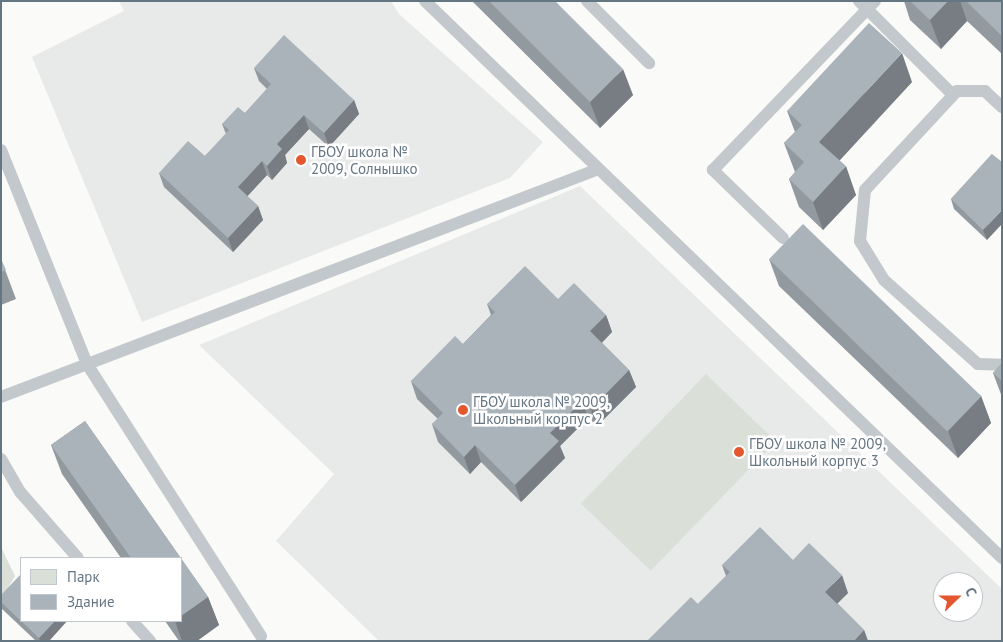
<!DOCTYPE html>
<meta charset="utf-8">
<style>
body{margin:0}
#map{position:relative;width:1003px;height:642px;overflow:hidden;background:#fafaf8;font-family:"PT Sans",sans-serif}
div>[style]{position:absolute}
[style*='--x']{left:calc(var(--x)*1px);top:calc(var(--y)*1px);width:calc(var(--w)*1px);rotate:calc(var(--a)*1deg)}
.built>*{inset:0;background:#e8e9e9}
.green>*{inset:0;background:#dadfd7;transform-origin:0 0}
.lane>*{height:12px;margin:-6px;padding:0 6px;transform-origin:6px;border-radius:6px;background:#c3c8cc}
.wall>*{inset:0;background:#929a9f}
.shaded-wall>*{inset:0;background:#777d82}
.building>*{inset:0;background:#aab3b9;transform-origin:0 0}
.dots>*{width:14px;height:14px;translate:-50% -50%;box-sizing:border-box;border:2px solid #fff;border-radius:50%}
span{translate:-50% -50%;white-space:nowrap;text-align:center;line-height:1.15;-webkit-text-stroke:5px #fff;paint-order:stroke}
.poi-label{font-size:15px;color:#657683}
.left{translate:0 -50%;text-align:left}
.frame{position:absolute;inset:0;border:2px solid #657683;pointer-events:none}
.legend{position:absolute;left:20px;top:557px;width:162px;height:65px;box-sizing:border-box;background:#fff;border:1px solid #c1c8cd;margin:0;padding:6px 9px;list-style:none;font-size:15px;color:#657683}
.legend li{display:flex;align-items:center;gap:10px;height:25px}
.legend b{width:25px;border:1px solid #c1c8cd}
.north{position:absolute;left:933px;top:572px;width:50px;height:50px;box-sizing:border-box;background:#fff;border:1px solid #c1c8cd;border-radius:50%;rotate:68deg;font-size:14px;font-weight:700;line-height:20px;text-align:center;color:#657683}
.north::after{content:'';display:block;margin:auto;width:18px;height:22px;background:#e4572e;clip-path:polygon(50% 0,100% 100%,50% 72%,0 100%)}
</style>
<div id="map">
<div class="built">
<div style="clip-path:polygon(119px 1px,391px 1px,399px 14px,543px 142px,510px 178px,142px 322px,32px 57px,124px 11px)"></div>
<div style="clip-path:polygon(evenodd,580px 186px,1002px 589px,1002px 641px,379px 641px,276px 541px,334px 474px,199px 345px,580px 186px,943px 582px,973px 582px,973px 612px,943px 612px,943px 582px)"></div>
</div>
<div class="green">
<div style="left:706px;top:374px;width:97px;height:180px;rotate:44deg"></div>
<div style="clip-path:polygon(1px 547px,15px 576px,1px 600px)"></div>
</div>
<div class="lane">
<div style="--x:425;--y:1;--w:802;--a:43.99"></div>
<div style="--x:587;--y:1;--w:88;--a:45"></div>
<div style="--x:859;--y:1;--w:133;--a:45"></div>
<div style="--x:1002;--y:107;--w:23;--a:-137"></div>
<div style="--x:985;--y:91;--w:28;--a:180"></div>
<div style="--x:957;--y:91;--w:135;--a:132.9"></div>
<div style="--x:865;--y:190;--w:51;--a:95.6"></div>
<div style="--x:860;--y:241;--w:46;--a:58.4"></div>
<div style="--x:884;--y:280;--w:126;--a:41.8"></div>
<div style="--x:978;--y:364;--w:24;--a:2"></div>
<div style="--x:1;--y:150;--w:231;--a:68.1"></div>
<div style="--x:87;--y:364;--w:323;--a:57.4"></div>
<div style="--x:783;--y:238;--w:98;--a:-135.8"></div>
<div style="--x:713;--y:170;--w:234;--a:-46.2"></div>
<div style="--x:1;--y:397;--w:637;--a:-20.88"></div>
<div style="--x:1;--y:459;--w:39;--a:60"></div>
<div style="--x:21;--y:493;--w:86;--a:48.8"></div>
<div style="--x:132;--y:621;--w:27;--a:48"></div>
</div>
<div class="wall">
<div style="clip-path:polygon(472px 1px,555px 1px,633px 95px,600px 128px)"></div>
<div style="clip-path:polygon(904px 1px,1002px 1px,1002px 54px,967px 21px,941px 49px,910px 20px)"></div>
<div style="clip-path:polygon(254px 68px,354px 100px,359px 114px,329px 147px,309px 129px,285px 155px,287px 163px,272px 180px,267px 175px,247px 196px,258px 206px,263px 220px,233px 252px,164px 187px,159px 173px,205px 156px,226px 134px,222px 124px,245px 113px,267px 89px,259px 81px)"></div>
<div style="clip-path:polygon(912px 82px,839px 160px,856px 195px,823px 230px,799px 207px,789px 179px,795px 172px,784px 143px,795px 132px,787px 111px)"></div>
<div style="clip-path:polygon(992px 154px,987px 240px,954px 209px,951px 199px)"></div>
<div style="clip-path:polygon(1px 259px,16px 299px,1px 305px)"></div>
<div style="clip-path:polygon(769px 259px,981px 396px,991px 423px,958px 458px,779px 286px)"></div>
<div style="clip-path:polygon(558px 299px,606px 315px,612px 332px,602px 343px,629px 370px,636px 387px,597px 426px,588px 418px,560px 446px,565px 458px,521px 502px,481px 462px,470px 474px,438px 442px,432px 424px,438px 419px,417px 399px,411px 381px,463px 344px,491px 315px,487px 304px)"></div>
<div style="clip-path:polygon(1002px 363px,1002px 397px,993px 373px)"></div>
<div style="clip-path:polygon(85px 421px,208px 597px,219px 625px,197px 641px,179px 641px,165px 621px,181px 621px,181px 558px,121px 558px,62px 474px,51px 445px)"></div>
<div style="clip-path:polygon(793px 560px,848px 593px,837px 603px,864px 630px,868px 641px,647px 641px,698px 604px,726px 576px,722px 565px)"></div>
<div style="clip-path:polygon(1px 595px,67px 621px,49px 641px,36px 641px,1px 608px)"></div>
</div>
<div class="shaded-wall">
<div style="clip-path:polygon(948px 1px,960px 1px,967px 21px,941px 49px,930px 20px)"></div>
<div style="clip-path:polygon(902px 53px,912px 82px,830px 171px,819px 142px)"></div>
<div style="clip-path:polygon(623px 69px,633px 95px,600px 128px,590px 102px)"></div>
<div style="clip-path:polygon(354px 100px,359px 114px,329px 147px,324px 133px)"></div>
<div style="clip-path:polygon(304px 115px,309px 129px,285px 155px,287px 163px,272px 180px,267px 166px,277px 144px)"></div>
<div style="clip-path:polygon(262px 161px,267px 175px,243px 201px,238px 187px)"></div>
<div style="clip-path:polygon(846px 166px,856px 195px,823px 230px,813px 202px)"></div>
<div style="clip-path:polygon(258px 206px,263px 220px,233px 252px,228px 238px)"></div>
<div style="clip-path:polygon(1002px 210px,1002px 224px,987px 240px,983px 230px)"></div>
<div style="clip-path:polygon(606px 315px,612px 332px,596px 348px,590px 331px)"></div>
<div style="clip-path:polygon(629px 370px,636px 387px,597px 426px,591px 409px)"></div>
<div style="clip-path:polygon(981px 396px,991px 423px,958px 458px,948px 431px)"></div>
<div style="clip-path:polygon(582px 401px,588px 418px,560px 446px,565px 458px,521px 502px,515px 485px,550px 433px)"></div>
<div style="clip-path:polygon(475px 445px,481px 462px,470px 474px,464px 457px)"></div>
<div style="clip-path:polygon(842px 575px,848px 593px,832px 609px,825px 592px)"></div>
<div style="clip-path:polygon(208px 597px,219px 625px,197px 641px,182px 641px,175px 621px,181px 621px,181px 616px)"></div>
<div style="clip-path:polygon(55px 621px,67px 621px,49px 641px,40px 641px,39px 638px)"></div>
<div style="clip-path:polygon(864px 630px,868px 641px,854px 641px)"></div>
</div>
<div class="building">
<div style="clip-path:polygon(489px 1px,555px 1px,623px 69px,590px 102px)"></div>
<div style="clip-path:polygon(910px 1px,948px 1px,930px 20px)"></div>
<div style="clip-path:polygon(966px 1px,1002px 1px,1002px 36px)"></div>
<div style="clip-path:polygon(869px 23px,902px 53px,819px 142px,846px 166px,813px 202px,789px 179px,804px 162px,784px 143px,802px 125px,787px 111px)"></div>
<div style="clip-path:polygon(284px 35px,354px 100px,324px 133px,304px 115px,277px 144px,282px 149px,267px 166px,262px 161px,238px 187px,258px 206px,228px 238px,159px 173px,188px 141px,205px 156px,229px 130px,222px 124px,238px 107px,245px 113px,271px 84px,254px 68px)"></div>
<div style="clip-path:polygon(992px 154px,1002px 162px,1002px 210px,983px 230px,951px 199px)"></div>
<div style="left:803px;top:224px;width:248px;height:49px;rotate:44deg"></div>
<div style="clip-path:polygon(1px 259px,6px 270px,1px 272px)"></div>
<div style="clip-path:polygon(525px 266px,558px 299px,574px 283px,606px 315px,590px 331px,629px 370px,591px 409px,582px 401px,550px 433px,559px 441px,515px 485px,475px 445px,464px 457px,432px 424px,443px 413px,411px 381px,455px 336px,463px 344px,495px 312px,487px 304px)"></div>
<div style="clip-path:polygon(1002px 363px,1002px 381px,993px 373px)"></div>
<div style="clip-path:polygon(85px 421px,208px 597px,181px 616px,181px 558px,131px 558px,51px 445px)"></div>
<div style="clip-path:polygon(760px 527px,793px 560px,809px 543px,842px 575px,825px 592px,864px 630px,854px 641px,647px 641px,691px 597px,698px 604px,730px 572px,722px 565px)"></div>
<div style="clip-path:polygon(21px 574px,21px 621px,1px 602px,1px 595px)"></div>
<div style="clip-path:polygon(21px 621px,55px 621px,39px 638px)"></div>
</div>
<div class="dots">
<div style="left:301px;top:160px;background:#e4572e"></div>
<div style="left:463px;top:410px;background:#e4572e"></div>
<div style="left:739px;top:452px;background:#e4572e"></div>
</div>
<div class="poi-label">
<span class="left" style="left:311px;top:160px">ГБОУ школа №<br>2009, Солнышко</span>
<span class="left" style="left:473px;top:410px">ГБОУ школа № 2009,<br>Школьный корпус 2</span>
<span class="left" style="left:749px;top:452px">ГБОУ школа № 2009,<br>Школьный корпус 3</span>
</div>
<div class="frame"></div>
<ul class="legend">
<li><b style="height:14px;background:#dadfd7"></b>Парк</li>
<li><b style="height:14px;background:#aab3b9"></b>Здание</li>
</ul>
<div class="north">С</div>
</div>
